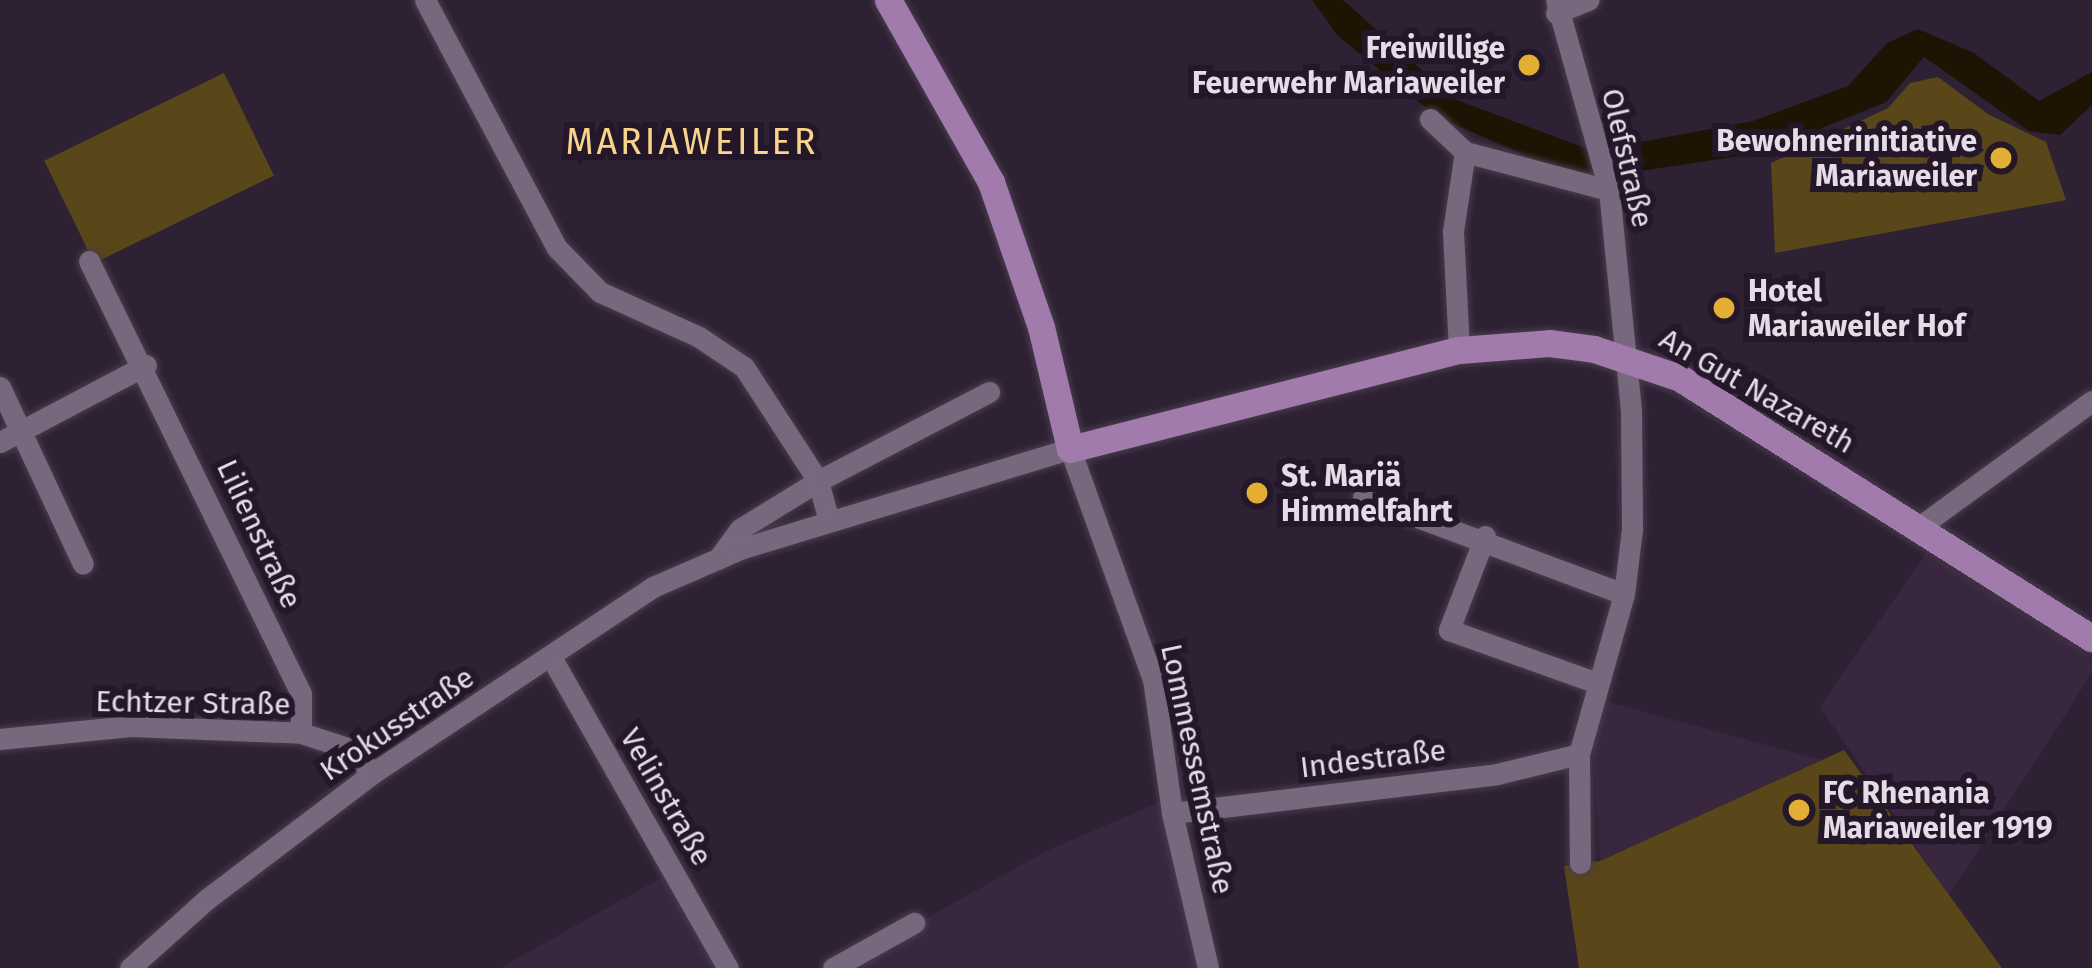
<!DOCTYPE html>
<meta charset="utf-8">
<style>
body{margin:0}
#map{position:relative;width:2092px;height:968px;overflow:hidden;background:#2e2133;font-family:"Fira Sans",sans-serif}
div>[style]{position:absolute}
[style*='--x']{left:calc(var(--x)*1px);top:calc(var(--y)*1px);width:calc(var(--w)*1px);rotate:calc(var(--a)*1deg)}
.built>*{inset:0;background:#39273f}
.green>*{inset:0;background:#594619;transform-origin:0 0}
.water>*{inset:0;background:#1d1403}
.roads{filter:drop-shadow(0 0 3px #483c4c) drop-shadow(0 0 3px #483c4c)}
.minor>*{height:21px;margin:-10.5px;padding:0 10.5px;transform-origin:10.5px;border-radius:10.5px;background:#78687d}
.major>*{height:27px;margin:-13.5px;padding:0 13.5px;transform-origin:13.5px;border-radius:13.5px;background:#a07bac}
.dots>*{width:33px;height:33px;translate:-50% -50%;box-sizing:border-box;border:6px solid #241729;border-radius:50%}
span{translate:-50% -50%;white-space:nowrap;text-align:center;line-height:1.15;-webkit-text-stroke:12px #241729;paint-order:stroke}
.poi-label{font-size:30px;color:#e5dce8;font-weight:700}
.right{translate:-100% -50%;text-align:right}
.left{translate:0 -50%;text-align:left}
.street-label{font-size:30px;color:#e5dce8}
.quarter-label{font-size:36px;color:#f8d58b;letter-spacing:3px}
</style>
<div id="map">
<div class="built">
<div style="clip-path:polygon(1926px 553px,2092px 658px,2092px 673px,1949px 895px,1820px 707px)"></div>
<div style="clip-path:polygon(1601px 700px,1821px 760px,1600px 861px,1593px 748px)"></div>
<div style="clip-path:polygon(1160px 802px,1200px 968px,839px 968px,1046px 851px)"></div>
<div style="clip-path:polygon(668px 874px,720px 968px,500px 968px)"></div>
</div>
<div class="green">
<div style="left:224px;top:73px;width:114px;height:200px;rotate:64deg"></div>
<div style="clip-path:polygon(1938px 77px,1988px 114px,2046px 142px,2066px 200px,1775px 253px,1771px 163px,1888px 108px,1910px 83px)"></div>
<div style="clip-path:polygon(1844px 750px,2002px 968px,1579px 968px,1564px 866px,1600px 861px)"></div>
</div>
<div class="water">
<div style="clip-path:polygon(1312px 0,1343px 0,1454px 99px,1593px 151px,1753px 121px,1848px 86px,1887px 43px,1918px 29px,1974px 53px,2039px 101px,2092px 72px,2092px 105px,2060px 135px,2029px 131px,1924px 57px,1886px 102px,1760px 153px,1580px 180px,1436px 116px,1338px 36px)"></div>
</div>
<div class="roads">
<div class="minor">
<div style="--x:425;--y:0;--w:281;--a:62"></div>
<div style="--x:557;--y:248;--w:62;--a:45.7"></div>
<div style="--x:600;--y:292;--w:109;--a:24.4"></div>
<div style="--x:699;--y:337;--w:54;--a:33.7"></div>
<div style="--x:744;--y:367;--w:136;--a:57"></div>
<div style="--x:818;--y:481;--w:41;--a:74.6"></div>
<div style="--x:1556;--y:0;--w:197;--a:74.4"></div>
<div style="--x:1609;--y:190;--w:222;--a:84.3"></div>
<div style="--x:1631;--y:411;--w:118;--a:89.5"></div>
<div style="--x:1632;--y:529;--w:65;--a:97"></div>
<div style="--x:1624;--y:594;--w:166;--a:105.7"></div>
<div style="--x:1579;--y:754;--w:109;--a:89.5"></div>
<div style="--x:1556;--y:13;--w:35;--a:-22"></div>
<div style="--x:1430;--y:119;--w:48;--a:43.3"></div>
<div style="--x:1465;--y:152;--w:149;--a:14.8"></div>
<div style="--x:89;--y:261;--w:481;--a:63.9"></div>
<div style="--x:301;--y:693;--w:40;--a:90"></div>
<div style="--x:1459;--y:350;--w:119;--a:-92.9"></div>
<div style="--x:1453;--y:231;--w:80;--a:-81.4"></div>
<div style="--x:0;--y:387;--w:195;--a:64.9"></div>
<div style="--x:0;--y:442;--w:165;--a:-27.8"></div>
<div style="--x:1363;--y:497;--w:278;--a:20.4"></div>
<div style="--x:1919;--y:527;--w:214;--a:-36.1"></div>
<div style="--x:1485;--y:536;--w:101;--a:111"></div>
<div style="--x:1449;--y:630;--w:157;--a:19.7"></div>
<div style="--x:718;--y:559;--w:37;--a:-54"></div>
<div style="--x:740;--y:529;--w:92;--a:-31.6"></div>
<div style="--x:818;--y:481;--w:193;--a:-27.5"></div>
<div style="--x:551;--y:657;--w:358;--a:60.4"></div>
<div style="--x:0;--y:739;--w:131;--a:-5.7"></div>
<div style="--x:130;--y:726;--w:171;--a:2.3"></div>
<div style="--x:301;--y:733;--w:49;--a:17.7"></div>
<div style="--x:348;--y:748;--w:35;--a:45"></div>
<div style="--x:1172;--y:813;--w:327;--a:-6.8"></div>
<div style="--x:1497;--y:774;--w:84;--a:-13.7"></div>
<div style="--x:130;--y:968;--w:103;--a:-41.9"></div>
<div style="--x:207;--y:899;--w:208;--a:-37.2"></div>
<div style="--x:373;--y:773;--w:336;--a:-33.6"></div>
<div style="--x:653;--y:587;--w:95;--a:-23.6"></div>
<div style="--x:740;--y:549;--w:345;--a:-16.9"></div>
<div style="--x:1070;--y:449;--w:245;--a:70.2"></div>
<div style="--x:1153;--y:679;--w:135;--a:81.9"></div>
<div style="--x:1172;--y:813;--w:159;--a:76.9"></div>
<div style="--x:833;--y:968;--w:93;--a:-29.1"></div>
</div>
<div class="major">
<div style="--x:888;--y:0;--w:209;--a:60.5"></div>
<div style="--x:991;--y:182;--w:153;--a:71"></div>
<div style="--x:1041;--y:327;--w:125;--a:76.6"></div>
<div style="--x:1070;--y:449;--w:401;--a:-14.3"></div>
<div style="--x:1459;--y:350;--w:90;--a:-4.4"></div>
<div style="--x:1549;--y:343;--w:45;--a:7.6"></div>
<div style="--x:1594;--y:349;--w:91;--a:18.6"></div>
<div style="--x:1680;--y:378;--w:487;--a:32.3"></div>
</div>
</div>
<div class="dots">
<div style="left:1529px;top:65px;background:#e2af34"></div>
<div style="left:2001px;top:158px;background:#e2af34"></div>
<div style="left:1724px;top:308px;background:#e2af34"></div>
<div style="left:1257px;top:493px;background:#e2af34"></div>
<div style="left:1799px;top:810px;background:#e2af34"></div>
</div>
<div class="poi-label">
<span class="right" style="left:1505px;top:65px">Freiwillige<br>Feuerwehr Mariaweiler</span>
<span class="right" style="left:1977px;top:158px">Bewohnerinitiative<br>Mariaweiler</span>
<span class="left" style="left:1748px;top:308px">Hotel<br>Mariaweiler Hof</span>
<span class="left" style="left:1281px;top:493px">St. Mariä<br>Himmelfahrt</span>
<span class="left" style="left:1823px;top:810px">FC Rhenania<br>Mariaweiler 1919</span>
</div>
<div class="street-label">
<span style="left:1627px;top:158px;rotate:77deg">Olefstraße</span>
<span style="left:1757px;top:391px;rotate:30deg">An Gut Nazareth</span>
<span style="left:259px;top:534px;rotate:65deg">Lilienstraße</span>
<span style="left:193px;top:703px;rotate:1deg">Echtzer Straße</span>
<span style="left:397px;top:724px;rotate:-34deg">Krokusstraße</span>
<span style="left:1373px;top:759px;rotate:-7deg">Indestraße</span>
<span style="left:1197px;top:769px;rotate:78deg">Lommessemstraße</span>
<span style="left:666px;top:797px;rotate:60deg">Velinstraße</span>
</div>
<div class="quarter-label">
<span style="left:692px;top:143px">MARIAWEILER</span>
</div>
</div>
